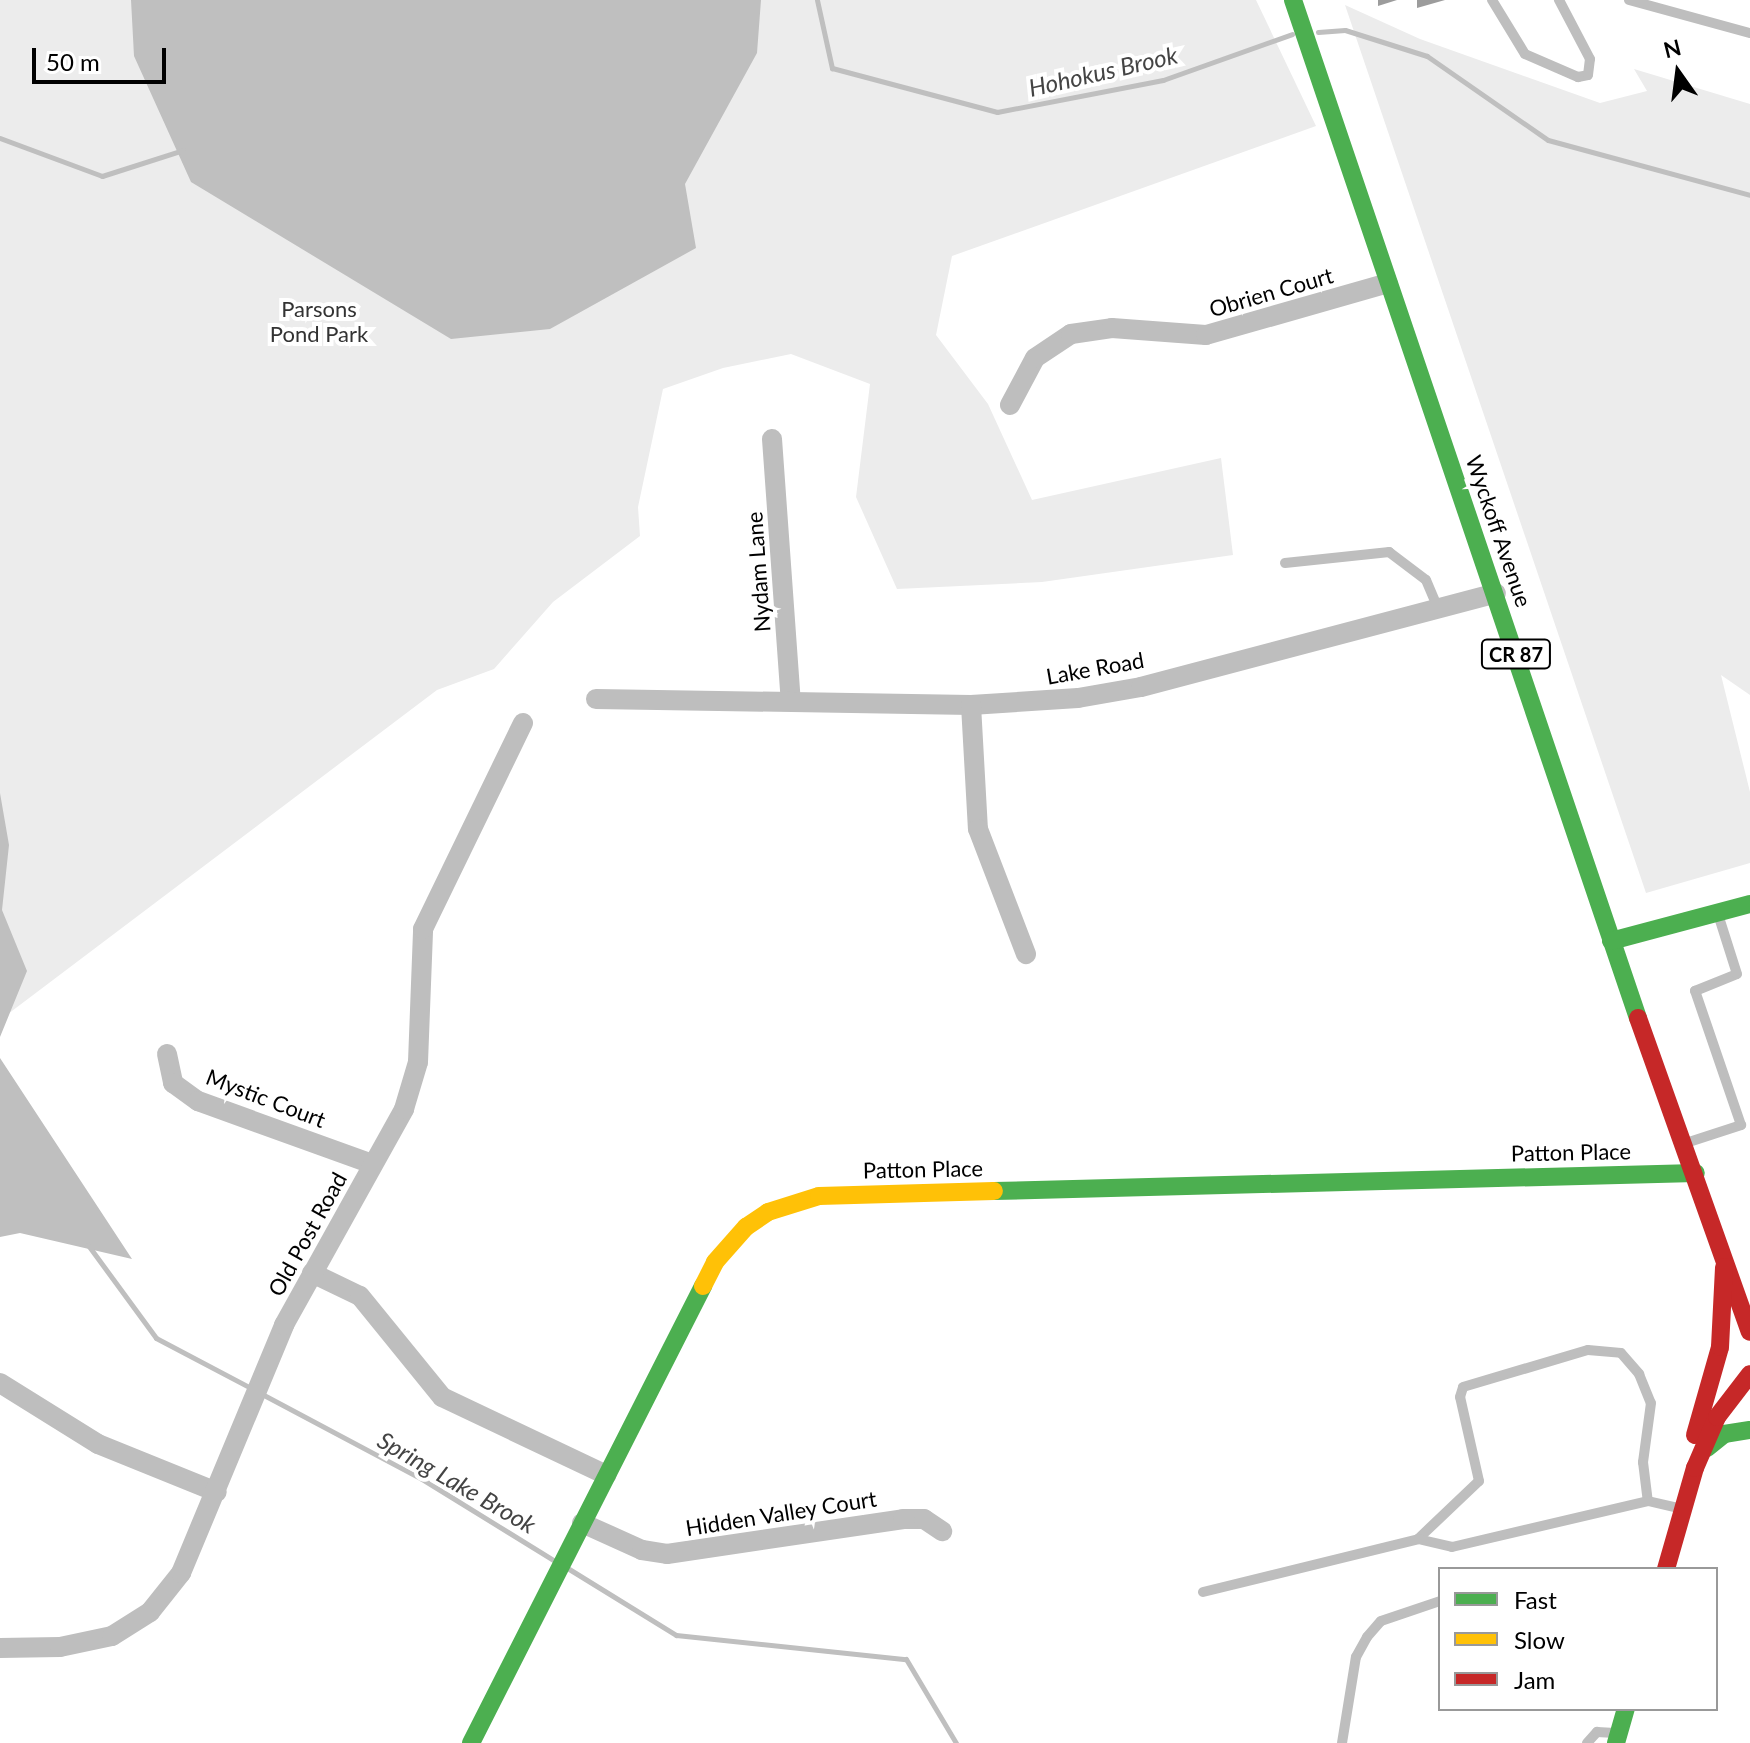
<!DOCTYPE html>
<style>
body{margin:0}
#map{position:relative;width:1750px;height:1743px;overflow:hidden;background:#fff;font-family:Lato,sans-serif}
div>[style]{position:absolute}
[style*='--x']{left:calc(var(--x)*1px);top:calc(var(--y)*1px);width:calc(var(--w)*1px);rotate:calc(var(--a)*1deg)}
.green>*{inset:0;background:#ececec}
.water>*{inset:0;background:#bfbfbf}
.stream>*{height:5px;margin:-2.5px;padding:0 2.5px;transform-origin:2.5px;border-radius:2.5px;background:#bfbfbf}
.lane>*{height:10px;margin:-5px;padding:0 5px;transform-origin:5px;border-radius:5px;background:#bebebe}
.street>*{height:20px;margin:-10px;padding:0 10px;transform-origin:10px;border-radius:10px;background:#bebebe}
.fast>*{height:18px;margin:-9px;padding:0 9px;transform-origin:9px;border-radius:9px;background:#4caf50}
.slow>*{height:18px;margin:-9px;padding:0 9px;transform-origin:9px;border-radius:9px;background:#ffc107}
.jam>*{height:18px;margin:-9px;padding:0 9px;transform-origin:9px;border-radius:9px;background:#c62828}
.shaded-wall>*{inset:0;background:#9c9c9c}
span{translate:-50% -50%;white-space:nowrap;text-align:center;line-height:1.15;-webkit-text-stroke:8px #fff;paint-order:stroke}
.shield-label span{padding:2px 6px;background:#fff;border:2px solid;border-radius:6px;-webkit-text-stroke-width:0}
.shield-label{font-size:20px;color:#000;font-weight:700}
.street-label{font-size:22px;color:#000}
.park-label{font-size:22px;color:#333}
.water-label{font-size:24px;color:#444;font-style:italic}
.legend{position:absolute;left:1438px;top:1567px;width:280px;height:144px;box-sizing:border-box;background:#fff;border:2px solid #999;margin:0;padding:10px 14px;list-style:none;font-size:24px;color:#000}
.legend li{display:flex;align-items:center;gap:16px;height:40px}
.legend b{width:40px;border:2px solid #999}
.north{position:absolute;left:1638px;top:32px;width:80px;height:80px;-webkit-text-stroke:6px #fff;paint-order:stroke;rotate:346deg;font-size:22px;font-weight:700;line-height:32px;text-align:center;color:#000}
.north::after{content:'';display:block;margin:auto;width:28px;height:36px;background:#000;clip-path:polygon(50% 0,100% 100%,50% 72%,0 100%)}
.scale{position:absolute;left:32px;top:48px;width:134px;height:36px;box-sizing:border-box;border:4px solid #000;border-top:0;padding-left:10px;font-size:24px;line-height:28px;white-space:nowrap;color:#000;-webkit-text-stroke:6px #fff;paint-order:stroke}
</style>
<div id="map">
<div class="green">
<div style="clip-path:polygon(0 0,1256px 0,1316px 126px,952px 256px,936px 335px,988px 404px,1032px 500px,1221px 458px,1233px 555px,1042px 582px,897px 589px,856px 497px,870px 384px,791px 354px,723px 368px,663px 389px,638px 507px,640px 536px,553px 602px,494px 669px,437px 690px,0 1020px)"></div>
<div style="clip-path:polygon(1345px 5px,1420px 39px,1600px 103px,1647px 91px,1634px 69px,1750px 104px,1750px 695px,1721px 675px,1750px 792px,1750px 863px,1646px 893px)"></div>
</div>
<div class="water">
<div style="clip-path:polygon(131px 0,761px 0,757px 53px,685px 184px,696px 248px,550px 329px,451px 339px,191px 182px,134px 56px)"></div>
<div style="clip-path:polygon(0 793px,9px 845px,2px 910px,27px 971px,0 1037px)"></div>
<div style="clip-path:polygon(0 1058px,132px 1259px,20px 1233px,0 1237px)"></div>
</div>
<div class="stream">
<div style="--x:817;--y:0;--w:70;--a:77.6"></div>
<div style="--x:832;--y:68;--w:171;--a:14.9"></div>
<div style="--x:997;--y:112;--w:169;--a:-10.9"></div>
<div style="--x:1163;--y:80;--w:137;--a:-19.6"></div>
<div style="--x:1318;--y:32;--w:27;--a:-4"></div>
<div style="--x:1345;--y:30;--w:86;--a:17.6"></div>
<div style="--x:1427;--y:56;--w:147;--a:34.8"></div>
<div style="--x:1548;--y:140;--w:209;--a:15.2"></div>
<div style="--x:0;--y:138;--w:109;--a:20.4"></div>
<div style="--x:102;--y:176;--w:85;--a:-17.8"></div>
<div style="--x:88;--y:1245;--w:115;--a:53.8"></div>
<div style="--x:156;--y:1338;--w:107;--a:27.8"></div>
<div style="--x:260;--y:1393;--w:183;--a:28"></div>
<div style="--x:422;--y:1479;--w:154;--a:31.7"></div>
<div style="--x:569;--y:1569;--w:126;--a:31.7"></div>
<div style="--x:676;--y:1635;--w:231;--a:6"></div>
<div style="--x:906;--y:1659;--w:98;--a:59.2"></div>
</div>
<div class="lane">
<div style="--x:1492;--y:0;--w:63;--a:58.6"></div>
<div style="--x:1525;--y:54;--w:58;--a:23.5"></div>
<div style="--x:1578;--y:77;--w:10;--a:-11"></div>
<div style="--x:1588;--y:75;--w:16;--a:-83"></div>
<div style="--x:1590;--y:59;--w:67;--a:-117.7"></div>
<div style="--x:1629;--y:0;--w:125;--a:15.3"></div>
<div style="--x:1285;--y:563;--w:105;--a:-6"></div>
<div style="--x:1389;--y:552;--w:46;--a:37.1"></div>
<div style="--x:1426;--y:580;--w:30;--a:67"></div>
<div style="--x:1689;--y:1142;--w:55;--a:-18.1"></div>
<div style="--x:1741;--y:1125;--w:142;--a:-108.9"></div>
<div style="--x:1695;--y:991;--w:45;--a:-22"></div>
<div style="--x:1737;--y:974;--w:63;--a:-107.6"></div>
<div style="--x:1418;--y:1539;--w:84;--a:-43.6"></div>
<div style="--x:1479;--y:1481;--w:86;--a:-102.7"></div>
<div style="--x:1460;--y:1397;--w:10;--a:-73"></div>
<div style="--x:1463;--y:1387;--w:130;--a:-16.5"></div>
<div style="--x:1588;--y:1350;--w:33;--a:5"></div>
<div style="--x:1621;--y:1353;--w:28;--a:49"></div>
<div style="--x:1639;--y:1374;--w:31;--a:68"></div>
<div style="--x:1651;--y:1403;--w:60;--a:97.7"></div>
<div style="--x:1643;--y:1462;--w:39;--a:83"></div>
<div style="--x:1203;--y:1592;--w:221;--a:-13.8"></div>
<div style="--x:1418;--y:1539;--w:35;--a:13"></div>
<div style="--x:1452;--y:1547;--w:201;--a:-13.2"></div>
<div style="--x:1648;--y:1501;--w:35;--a:13"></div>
<div style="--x:1342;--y:1743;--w:87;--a:-80.8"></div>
<div style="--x:1356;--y:1657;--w:23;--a:-61"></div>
<div style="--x:1367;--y:1637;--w:21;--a:-49"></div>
<div style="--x:1381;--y:1621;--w:62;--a:-18.7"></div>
<div style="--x:1587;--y:1743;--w:15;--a:-48"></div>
<div style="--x:1597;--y:1732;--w:18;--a:3"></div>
</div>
<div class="street">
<div style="--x:1010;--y:405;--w:53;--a:-62"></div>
<div style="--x:1035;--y:358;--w:43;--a:-33.7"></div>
<div style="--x:1071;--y:334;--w:41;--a:-8.3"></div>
<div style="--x:1112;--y:328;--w:94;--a:4.3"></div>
<div style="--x:1206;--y:335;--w:189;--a:-15.9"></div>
<div style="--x:772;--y:439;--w:263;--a:85.9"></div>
<div style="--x:596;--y:699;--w:375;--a:0.9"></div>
<div style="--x:971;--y:705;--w:107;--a:-3.7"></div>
<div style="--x:1078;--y:698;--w:64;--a:-9.9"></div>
<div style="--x:1141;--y:687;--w:367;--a:-14.8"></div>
<div style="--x:971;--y:705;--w:124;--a:86.8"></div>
<div style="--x:978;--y:829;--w:134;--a:69"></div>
<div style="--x:167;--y:1054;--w:30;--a:78"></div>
<div style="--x:173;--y:1083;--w:31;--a:36"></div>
<div style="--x:198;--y:1101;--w:185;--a:19.9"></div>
<div style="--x:312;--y:1273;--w:53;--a:25.6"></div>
<div style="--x:360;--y:1296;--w:130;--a:50.9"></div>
<div style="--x:442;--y:1397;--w:182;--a:25.4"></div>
<div style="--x:0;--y:1383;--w:115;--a:31.9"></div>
<div style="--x:98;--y:1444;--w:128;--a:22"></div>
<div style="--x:582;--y:1523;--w:66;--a:24.2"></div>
<div style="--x:642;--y:1550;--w:25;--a:9"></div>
<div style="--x:667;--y:1554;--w:239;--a:-8.4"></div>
<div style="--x:903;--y:1519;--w:21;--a:0"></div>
<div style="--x:924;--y:1519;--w:22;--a:34"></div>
<div style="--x:0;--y:1648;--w:60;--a:-1"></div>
<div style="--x:60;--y:1647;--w:53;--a:-11.9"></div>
<div style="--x:112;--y:1636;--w:45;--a:-32.3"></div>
<div style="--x:150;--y:1612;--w:50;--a:-51.5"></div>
<div style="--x:181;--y:1573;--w:269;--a:-67.4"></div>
<div style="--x:284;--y:1325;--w:247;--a:-60.9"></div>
<div style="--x:404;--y:1109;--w:49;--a:-73.4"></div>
<div style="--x:418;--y:1062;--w:133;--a:-87.8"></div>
<div style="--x:423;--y:929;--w:229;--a:-64.1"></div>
</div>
<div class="fast">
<div style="--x:1293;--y:0;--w:1075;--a:71.28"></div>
<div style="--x:1611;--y:941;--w:144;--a:-14.9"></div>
<div style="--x:994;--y:1191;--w:702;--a:-1.47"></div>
<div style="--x:1707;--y:1448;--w:22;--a:-39"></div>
<div style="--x:1724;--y:1434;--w:26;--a:-9"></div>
<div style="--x:471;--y:1743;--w:513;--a:-63.08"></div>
<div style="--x:1616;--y:1743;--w:35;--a:-74"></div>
</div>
<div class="slow">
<div style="--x:703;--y:1286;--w:27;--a:-63"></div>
<div style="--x:715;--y:1262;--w:47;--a:-48.5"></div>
<div style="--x:746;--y:1227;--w:27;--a:-34"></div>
<div style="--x:768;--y:1212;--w:53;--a:-17.4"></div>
<div style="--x:819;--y:1196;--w:175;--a:-1.6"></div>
</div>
<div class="jam">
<div style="--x:1638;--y:1018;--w:333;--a:70.4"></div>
<div style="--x:1695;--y:1435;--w:91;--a:-74.1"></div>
<div style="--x:1720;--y:1347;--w:80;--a:-87.1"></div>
<div style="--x:1666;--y:1569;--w:105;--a:-74"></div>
<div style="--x:1695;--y:1468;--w:56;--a:-66.7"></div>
<div style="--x:1717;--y:1417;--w:54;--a:-52.5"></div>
</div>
<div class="shaded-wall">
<div style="clip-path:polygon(1378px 0,1397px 0,1378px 6px)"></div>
<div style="clip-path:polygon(1417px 0,1445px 0,1417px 8px)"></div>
</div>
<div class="shield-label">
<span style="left:1516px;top:654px">CR 87</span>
</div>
<div class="street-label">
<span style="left:1271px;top:292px;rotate:-16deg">Obrien Court</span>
<span style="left:1499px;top:531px;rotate:71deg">Wyckoff Avenue</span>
<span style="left:758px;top:572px;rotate:-94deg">Nydam Lane</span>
<span style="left:1095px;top:668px;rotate:-10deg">Lake Road</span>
<span style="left:266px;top:1098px;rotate:21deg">Mystic Court</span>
<span style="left:1571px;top:1152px;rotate:-1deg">Patton Place</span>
<span style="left:923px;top:1169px;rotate:-1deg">Patton Place</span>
<span style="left:307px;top:1234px;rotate:-61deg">Old Post Road</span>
<span style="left:781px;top:1513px;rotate:-9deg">Hidden Valley Court</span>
</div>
<div class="park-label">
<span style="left:319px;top:321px">Parsons<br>Pond Park</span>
</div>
<div class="water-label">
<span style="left:1103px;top:71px;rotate:-13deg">Hohokus Brook</span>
<span style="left:457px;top:1482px;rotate:30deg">Spring Lake Brook</span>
</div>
<ul class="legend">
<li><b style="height:10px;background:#4caf50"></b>Fast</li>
<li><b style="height:10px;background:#ffc107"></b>Slow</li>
<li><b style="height:10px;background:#c62828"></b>Jam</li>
</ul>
<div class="north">N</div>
<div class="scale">50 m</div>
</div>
